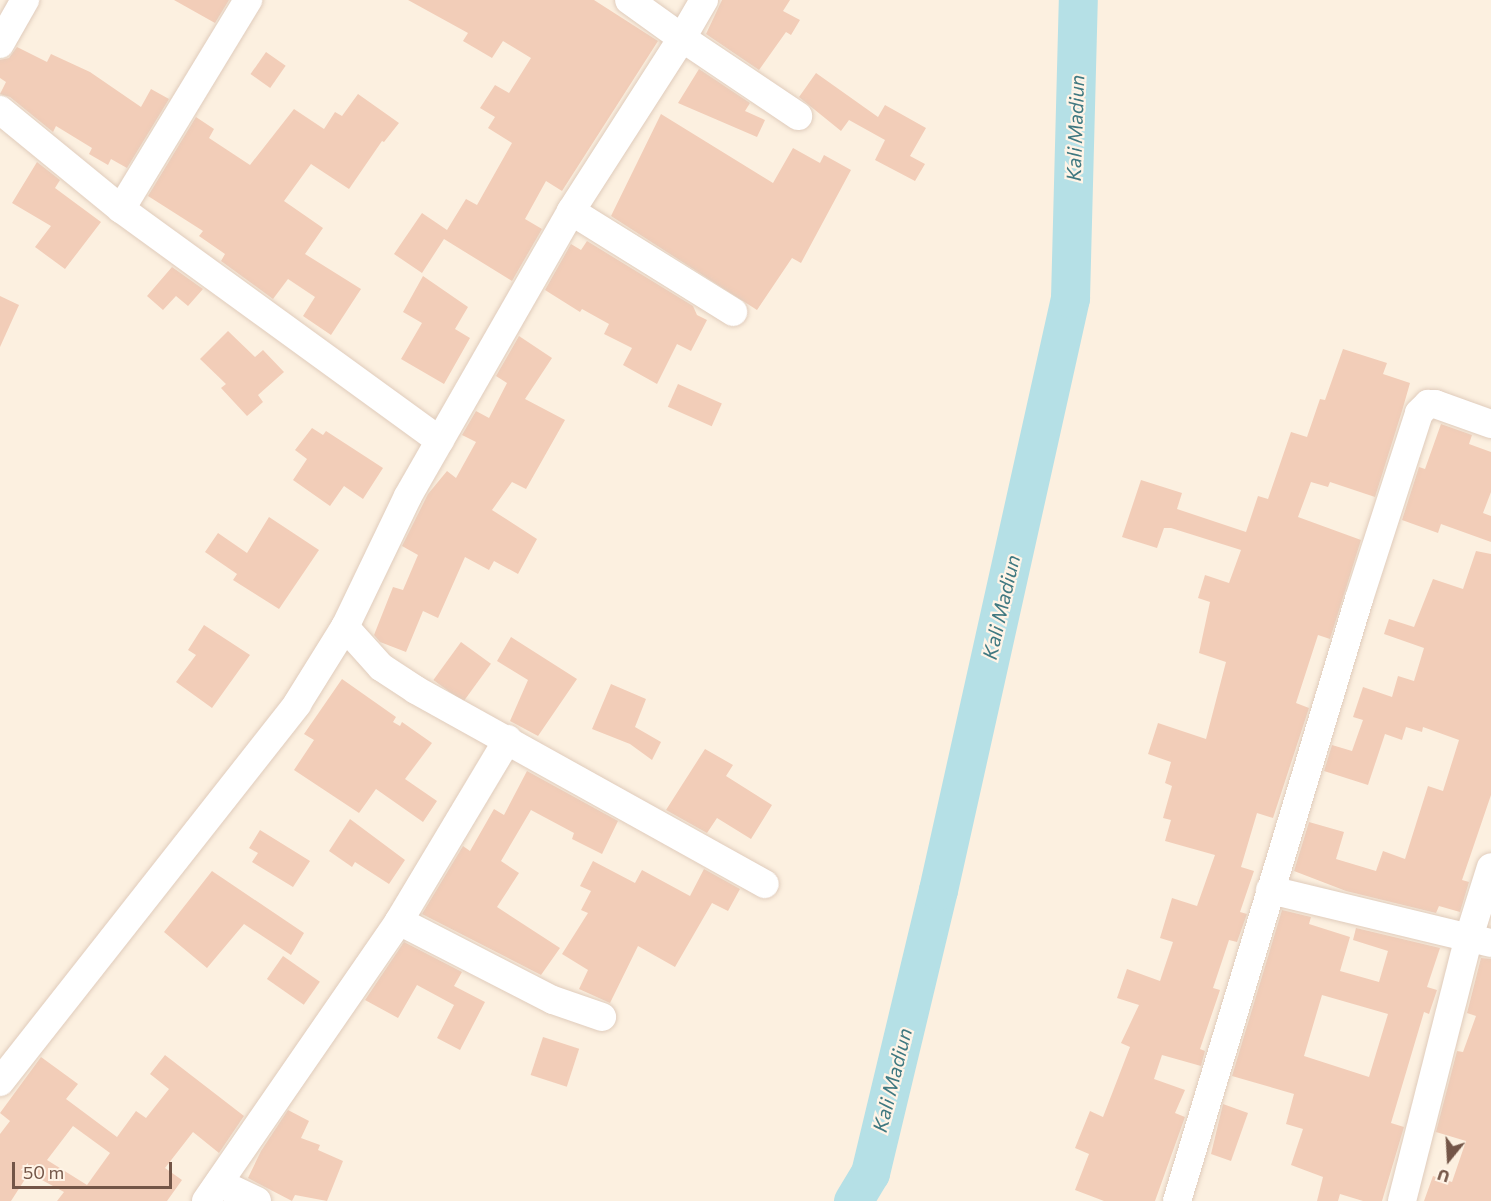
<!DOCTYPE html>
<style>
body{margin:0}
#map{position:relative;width:1491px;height:1201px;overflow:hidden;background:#fcf0e0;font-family:Commissioner,sans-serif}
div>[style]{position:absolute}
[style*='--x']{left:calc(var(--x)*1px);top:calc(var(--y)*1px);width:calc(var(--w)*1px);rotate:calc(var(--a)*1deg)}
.river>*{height:39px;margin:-19.5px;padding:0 19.5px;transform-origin:19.5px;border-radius:19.5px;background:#b5e0e6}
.building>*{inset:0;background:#f2cdb8;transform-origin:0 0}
.roads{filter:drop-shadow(0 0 2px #e0ccbc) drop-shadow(0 0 2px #e0ccbc)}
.minor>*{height:28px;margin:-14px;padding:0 14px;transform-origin:14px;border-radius:14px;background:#fff}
span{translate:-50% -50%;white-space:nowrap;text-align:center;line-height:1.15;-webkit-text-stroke:4.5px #fff4e7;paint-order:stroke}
.water-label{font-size:20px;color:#3f7880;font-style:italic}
.north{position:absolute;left:1419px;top:1129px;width:60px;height:60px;-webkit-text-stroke:4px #fff4e7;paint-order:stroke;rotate:198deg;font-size:16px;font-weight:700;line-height:24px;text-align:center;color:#735547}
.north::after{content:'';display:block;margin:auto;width:21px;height:27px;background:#735547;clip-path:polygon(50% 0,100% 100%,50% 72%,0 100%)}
.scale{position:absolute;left:12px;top:1162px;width:160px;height:27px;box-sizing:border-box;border:3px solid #735547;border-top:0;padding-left:8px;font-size:18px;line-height:21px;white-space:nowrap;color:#735547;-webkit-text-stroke:4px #fff4e7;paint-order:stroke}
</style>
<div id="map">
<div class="river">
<div style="--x:853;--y:1201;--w:33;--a:-59"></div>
<div style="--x:870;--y:1173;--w:291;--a:-76.5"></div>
<div style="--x:938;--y:890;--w:607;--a:-77.43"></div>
<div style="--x:1070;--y:298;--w:298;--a:-88.5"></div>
</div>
<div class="building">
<div style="clip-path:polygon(174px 0,229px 0,215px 23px)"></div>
<div style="clip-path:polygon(408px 0,594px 0,658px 41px,562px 191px,546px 181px,525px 219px,542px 229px,512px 281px,444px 239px,422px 273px,394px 254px,422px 213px,447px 230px,466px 199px,477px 205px,512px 143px,488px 128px,495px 117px,480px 108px,495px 85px,509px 93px,531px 58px,503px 41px,492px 58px,463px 41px,468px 33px)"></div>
<div style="clip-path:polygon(722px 0,790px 0,783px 11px,800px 20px,791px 35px,786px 32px,759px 70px,706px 34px)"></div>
<div style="clip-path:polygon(17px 47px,47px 62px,51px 54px,90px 72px,141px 107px,151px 89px,169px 99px,127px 168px,111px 159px,108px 165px,89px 154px,92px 148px,56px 126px,53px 132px,10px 97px,0 94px,6px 82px,0 78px,0 60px,9px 58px)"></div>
<div style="left:266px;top:52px;width:24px;height:27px;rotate:35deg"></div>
<div style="clip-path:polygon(699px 69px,750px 103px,745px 111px,765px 120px,757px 137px,678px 103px)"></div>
<div style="clip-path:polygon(816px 73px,878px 117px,885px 105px,926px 128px,910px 156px,925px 164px,915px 181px,875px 160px,885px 140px,849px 120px,841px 131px,799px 97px)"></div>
<div style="clip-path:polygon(358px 94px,399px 123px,384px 142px,382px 141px,349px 189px,311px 164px,284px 201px,323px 228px,305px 254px,361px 289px,331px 335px,303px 316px,315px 297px,288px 279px,273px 299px,221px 261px,225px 254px,199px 236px,203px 231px,148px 196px,196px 117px,214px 129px,209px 138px,250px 165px,294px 109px,324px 129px,335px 112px,342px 116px)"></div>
<div style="clip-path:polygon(661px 114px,773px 183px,793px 148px,820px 163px,824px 155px,851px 170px,801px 263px,792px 258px,757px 310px,611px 216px)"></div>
<div style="clip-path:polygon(37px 162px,60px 180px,55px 188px,101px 222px,65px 269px,35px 247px,51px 226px,12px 203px)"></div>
<div style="clip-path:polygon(587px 241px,693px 306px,697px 315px,707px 320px,691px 351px,677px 344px,657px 384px,623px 365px,632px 348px,604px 334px,609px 324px,582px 309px,580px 312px,545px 290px,571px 244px,581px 250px)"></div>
<div style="clip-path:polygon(172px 267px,203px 289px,188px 306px,176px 296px,163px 310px,147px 296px)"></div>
<div style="clip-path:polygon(423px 276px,468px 307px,455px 329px,470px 338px,444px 384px,401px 359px,422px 323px,403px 312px)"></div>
<div style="clip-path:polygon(0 296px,19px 305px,0 347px)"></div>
<div style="clip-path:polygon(228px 331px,255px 357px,263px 350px,284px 372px,258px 395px,263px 402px,247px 416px,221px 388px,226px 384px,200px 359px)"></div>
<div style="clip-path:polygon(519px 336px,552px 358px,525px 399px,565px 420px,526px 489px,512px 482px,492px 510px,537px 539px,518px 574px,494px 561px,489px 570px,465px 557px,438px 618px,423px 611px,406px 652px,380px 642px,374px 635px,393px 587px,403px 590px,418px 555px,402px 546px,428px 494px,447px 471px,456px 478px,476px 442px,462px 435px,476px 411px,489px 418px,507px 383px,496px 376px)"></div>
<div style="clip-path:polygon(1343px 349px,1387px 363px,1383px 374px,1410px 383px,1402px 411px,1375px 497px,1330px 482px,1328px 487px,1311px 482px,1298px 517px,1361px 540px,1330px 639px,1318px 635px,1296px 703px,1309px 708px,1273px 818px,1257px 813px,1241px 867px,1254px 871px,1240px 912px,1247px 914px,1237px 942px,1229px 940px,1213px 988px,1220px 990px,1200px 1049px,1205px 1051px,1201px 1066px,1162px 1055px,1154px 1079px,1185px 1090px,1175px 1113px,1185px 1117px,1155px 1201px,1104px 1201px,1075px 1190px,1089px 1154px,1075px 1148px,1090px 1111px,1103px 1117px,1130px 1047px,1121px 1043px,1139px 1005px,1117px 998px,1127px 969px,1160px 981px,1173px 942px,1160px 938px,1172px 898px,1197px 906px,1215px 855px,1165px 841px,1171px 820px,1163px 818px,1172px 786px,1165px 783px,1171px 762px,1148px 754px,1158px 723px,1206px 739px,1226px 662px,1199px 653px,1210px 602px,1198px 598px,1205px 575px,1229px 583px,1241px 550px,1171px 528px,1164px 528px,1157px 548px,1122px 537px,1141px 480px,1182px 493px,1177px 509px,1246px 532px,1258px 496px,1268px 499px,1291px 432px,1307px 437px,1320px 399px,1325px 400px)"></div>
<div style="left:678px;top:384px;width:48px;height:25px;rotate:24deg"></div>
<div style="clip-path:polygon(1441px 424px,1472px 435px,1469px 444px,1491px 452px,1491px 492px,1483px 513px,1491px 516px,1491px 542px,1441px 524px,1438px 533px,1402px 520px,1419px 467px,1425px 469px)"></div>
<div style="clip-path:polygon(312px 428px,323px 435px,326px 431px,383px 468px,363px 499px,344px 486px,330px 506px,293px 480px,307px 459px,295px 450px)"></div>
<div style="clip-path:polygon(269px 517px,319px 550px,279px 609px,233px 580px,237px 574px,205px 552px,218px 533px,247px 553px)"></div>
<div style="clip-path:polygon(1476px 551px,1491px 554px,1491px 795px,1462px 880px,1469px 882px,1460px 912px,1439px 906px,1436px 913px,1346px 891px,1294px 871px,1309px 822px,1344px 832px,1336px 859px,1376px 871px,1383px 851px,1405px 859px,1428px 786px,1443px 791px,1459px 740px,1423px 727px,1422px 732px,1406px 727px,1402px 740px,1385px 734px,1368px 785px,1324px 771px,1332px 745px,1352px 751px,1363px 720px,1353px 717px,1363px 687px,1392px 697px,1398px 676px,1414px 681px,1424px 648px,1384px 634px,1389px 619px,1414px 627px,1433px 579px,1463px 589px)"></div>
<div style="clip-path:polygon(204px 625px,250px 655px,212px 708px,176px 682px,196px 655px,188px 650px)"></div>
<div style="clip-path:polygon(511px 637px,577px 679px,538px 736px,510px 721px,528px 680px,497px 661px)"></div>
<div style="left:461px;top:642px;width:37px;height:47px;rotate:36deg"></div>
<div style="clip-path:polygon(342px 679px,396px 717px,393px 722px,400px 726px,402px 722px,432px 743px,405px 779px,437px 801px,423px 822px,376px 789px,359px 813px,294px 770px,314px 740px,304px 734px)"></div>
<div style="clip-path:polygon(611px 684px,646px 699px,635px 727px,661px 742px,652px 760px,630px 744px,592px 729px)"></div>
<div style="clip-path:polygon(705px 749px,733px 765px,726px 776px,772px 805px,751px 839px,717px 818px,707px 833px,666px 810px)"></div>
<div style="clip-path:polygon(527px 771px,618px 821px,602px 854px,572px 839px,574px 833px,531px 810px,501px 861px,519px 873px,497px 907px,560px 948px,541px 975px,422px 914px,463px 846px,470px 851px,494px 809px,504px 815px)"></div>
<div style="clip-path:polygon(350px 819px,405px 860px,389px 884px,355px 862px,352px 867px,329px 851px)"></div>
<div style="clip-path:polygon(260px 830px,310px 861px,293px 887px,252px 862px,258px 853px,249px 848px)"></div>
<div style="clip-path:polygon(593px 861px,635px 883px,642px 870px,690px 896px,704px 869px,740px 889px,728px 911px,712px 903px,675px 967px,638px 946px,610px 1003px,579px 989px,588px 970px,562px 954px,588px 913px,581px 910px,591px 891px,580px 886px)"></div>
<div style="clip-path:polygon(212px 871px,304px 933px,291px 955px,244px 924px,207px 968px,164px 932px)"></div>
<div style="clip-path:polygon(evenodd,1282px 910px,1311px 917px,1309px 924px,1350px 937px,1340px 971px,1379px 982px,1388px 951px,1353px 940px,1356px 928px,1440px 948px,1427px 987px,1437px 990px,1429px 1014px,1424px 1012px,1391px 1123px,1404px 1127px,1382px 1201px,1363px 1201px,1340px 1194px,1338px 1201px,1317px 1201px,1323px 1177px,1291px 1165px,1303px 1129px,1286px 1124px,1294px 1094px,1232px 1076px,1282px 910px,1322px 995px,1388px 1014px,1369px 1077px,1304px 1056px,1322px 995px)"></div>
<div style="clip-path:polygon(404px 942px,462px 972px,454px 986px,485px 1002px,460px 1050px,437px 1038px,454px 1005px,417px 985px,398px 1018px,365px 1000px)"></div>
<div style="left:283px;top:956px;width:45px;height:28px;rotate:35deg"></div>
<div style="clip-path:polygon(1481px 958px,1491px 959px,1491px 1201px,1424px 1201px,1433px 1176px,1452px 1182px,1466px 1141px,1436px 1132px,1457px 1051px,1463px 1052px,1476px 1016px,1467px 1013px)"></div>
<div style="left:543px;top:1037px;width:38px;height:40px;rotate:18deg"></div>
<div style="clip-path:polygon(evenodd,165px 1055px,244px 1116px,219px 1153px,193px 1132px,165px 1168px,182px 1180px,167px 1201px,57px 1201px,64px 1192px,29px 1173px,11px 1201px,0 1201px,0 1134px,10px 1121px,0 1113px,41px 1057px,78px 1084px,66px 1099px,117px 1137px,136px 1111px,146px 1118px,169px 1089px,150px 1074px,165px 1055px,73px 1126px,110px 1153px,87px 1185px,47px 1160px,73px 1126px)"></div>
<div style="clip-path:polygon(1223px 1104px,1248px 1113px,1231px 1161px,1211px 1154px)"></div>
<div style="clip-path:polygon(288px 1110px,309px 1121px,301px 1138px,320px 1145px,318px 1150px,343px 1161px,327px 1201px,295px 1195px,292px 1201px,248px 1178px,261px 1151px)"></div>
</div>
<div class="roads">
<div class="minor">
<div style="--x:704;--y:0;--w:44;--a:120.1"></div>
<div style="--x:682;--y:38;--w:140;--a:33.9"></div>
<div style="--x:0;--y:44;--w:51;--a:-60.4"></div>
<div style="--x:0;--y:110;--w:156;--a:39.3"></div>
<div style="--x:121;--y:209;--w:394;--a:36"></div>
<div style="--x:121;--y:209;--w:245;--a:-58.7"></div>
<div style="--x:571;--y:211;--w:191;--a:31.9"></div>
<div style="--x:345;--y:627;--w:54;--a:48"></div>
<div style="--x:381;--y:667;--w:42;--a:33.3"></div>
<div style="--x:416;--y:690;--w:399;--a:29.1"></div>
<div style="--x:1270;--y:890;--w:227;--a:13.5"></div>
<div style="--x:399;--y:921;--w:173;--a:27.2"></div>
<div style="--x:553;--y:1000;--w:52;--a:19.1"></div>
<div style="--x:0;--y:1082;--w:481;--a:-51.8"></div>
<div style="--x:297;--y:704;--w:91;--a:-58.1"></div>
<div style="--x:345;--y:627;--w:145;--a:-64.3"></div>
<div style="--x:408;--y:496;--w:328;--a:-60.2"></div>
<div style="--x:571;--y:211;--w:206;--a:-57.3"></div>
<div style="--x:682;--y:38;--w:65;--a:-144.4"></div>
<div style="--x:219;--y:1183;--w:42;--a:25.3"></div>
<div style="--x:206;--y:1201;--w:340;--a:-55.4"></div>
<div style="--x:399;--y:921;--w:212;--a:-59.1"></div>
<div style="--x:1177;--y:1201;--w:629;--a:-73.18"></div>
<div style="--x:1359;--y:599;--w:195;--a:-72.1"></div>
<div style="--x:1419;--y:413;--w:13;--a:-45"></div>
<div style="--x:1428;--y:404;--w:7;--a:0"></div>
<div style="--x:1435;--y:404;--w:59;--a:19.7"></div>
<div style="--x:1402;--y:1201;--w:272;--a:-75.8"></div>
<div style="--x:1469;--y:937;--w:73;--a:-72.6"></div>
</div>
</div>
<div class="water-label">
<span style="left:1075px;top:128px;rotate:-88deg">Kali Madiun</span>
<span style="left:1001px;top:607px;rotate:-77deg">Kali Madiun</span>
<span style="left:892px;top:1080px;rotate:-76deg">Kali Madiun</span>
</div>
<div class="north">U</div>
<div class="scale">50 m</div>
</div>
